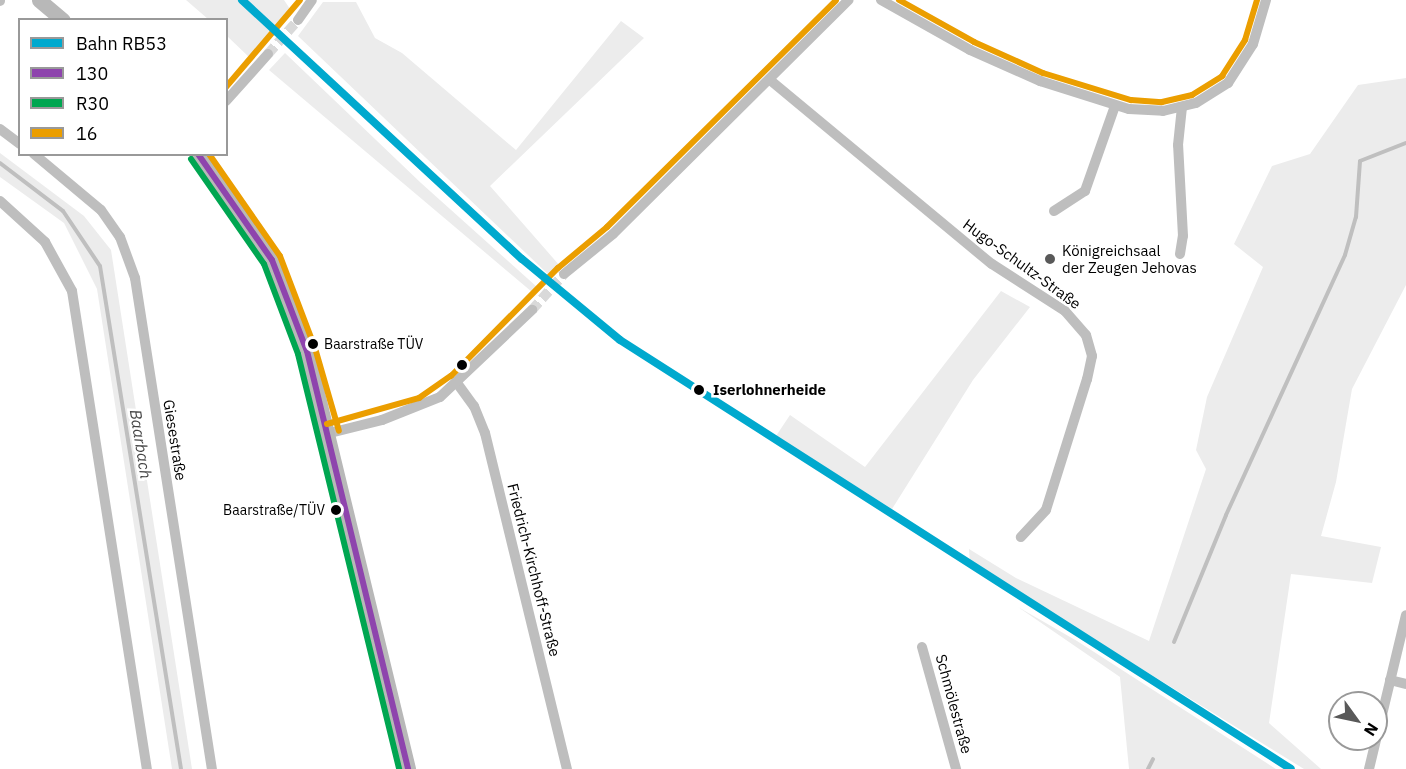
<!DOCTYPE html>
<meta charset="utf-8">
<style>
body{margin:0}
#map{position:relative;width:1406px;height:769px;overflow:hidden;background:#fff;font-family:"IBM Plex Sans",sans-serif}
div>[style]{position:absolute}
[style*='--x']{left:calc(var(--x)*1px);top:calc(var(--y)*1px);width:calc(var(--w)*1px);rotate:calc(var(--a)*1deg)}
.green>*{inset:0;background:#ececec}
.stream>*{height:4px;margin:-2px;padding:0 2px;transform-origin:2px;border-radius:2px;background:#bfbfbf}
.street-tunnel>*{height:10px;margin-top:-5px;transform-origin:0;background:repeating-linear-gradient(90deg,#d9d9d9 0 10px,transparent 0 15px)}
.street>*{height:10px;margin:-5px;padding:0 5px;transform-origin:5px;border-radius:5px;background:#bebebe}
.secondary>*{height:15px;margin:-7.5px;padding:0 7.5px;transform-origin:7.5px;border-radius:7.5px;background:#b8b8b8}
.bus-1>*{height:6px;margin:-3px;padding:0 3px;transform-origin:3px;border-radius:3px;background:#8e44ad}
.bus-2>*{height:6px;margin:-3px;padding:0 3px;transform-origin:3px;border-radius:3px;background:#00a651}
.bus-3>*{height:6px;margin:-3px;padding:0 3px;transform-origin:3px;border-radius:3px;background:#eb9e00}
.rail-1>*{height:8px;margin:-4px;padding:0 4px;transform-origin:4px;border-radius:4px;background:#00a9ce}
.dots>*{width:16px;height:16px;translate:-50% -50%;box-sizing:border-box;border:3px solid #fff;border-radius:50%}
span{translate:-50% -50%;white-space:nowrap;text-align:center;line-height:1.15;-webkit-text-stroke:5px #fff;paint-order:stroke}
.bus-label{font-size:14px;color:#000}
.left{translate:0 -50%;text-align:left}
.right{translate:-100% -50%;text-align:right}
.poi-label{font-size:15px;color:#000}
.street-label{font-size:15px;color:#000}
.stop-label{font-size:15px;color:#000;font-weight:700}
.water-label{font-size:16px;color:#444;font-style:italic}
.legend{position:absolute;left:18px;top:18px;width:210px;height:138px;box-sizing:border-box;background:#fff;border:2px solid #999;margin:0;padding:8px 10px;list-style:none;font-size:18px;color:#000}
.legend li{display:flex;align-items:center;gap:12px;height:30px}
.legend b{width:30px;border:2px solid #999}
.north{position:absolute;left:1328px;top:691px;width:60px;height:60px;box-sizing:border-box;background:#fff;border:2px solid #999;border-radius:50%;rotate:123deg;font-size:16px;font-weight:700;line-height:24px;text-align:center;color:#000}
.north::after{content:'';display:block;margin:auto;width:21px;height:27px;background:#595959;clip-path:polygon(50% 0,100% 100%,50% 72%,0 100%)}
</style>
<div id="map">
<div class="green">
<div style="clip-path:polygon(186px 0,284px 0,290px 9px,250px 58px,227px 36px,226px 20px,208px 19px)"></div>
<div style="clip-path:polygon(323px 2px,356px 2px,375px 38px,402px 53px,516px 150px,621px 21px,644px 38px,490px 186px,560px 266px,550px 276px,298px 36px)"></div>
<div style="clip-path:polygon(285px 53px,421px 183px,537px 287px,532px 292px,269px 70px)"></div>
<div style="clip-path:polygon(1406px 78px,1406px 285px,1352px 389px,1336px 482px,1321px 536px,1381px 547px,1372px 583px,1291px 574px,1269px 723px,1321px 769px,1304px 769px,970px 563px,969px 549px,1016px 578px,1149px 641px,1206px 469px,1196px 450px,1207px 397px,1263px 267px,1234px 244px,1272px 166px,1310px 154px,1358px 85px)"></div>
<div style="clip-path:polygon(0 153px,84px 216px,111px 250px,192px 769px,172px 769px,97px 289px,64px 223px,0 177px)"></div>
<div style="clip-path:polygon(1001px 291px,1030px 307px,973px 380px,892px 509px,776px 436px,790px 415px,865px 467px)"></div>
<div style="clip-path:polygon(1018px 607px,1077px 641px,1276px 769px,1129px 769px,1120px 677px)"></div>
</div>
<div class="stream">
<div style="--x:0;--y:163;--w:79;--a:37.3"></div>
<div style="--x:63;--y:211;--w:66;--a:56.1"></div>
<div style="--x:100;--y:266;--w:509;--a:80.85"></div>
<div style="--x:1174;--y:642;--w:137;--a:-67.7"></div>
<div style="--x:1226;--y:515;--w:286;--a:-65.4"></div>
<div style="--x:1345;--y:255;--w:40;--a:-74"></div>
<div style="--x:1356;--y:217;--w:56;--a:-85.9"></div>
<div style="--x:1360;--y:161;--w:49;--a:-21.4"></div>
<div style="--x:1148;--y:769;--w:11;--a:-63"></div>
</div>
<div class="street-tunnel">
<div style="--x:268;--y:54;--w:45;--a:-48.6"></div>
<div style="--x:532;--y:310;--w:48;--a:-48.4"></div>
</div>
<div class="street">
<div style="--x:881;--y:0;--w:102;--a:29.3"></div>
<div style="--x:970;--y:50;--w:77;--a:23.9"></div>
<div style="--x:1040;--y:81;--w:93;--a:17.5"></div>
<div style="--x:1129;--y:109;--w:34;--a:3"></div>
<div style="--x:1163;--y:111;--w:34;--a:-14"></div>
<div style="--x:1196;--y:103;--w:38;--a:-32"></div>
<div style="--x:1228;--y:83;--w:46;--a:-57.3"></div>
<div style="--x:1253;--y:44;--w:46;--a:-73.5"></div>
<div style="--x:0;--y:1;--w:1;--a:-90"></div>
<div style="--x:298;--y:20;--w:24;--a:-55"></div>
<div style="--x:770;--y:80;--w:288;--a:39.7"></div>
<div style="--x:992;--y:264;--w:87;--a:32.8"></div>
<div style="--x:1065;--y:311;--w:32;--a:49"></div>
<div style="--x:1086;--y:335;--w:22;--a:74"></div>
<div style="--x:1092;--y:356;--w:24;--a:102"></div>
<div style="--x:1087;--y:379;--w:137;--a:107.4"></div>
<div style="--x:1046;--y:510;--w:37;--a:133"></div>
<div style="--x:226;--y:101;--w:63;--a:-48.2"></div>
<div style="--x:0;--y:129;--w:25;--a:37"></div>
<div style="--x:34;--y:154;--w:87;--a:39.9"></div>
<div style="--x:101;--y:210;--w:33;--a:55"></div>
<div style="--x:120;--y:237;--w:44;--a:69.9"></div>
<div style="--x:135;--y:278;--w:497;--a:81.1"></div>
<div style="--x:0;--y:201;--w:61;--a:42.3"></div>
<div style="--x:45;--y:242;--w:56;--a:61.1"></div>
<div style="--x:72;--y:291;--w:484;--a:81.1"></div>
<div style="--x:1054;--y:211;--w:37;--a:-33"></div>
<div style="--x:1085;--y:191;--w:90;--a:-70.6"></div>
<div style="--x:1180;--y:254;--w:18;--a:-81"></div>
<div style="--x:1183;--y:236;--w:91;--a:-93.1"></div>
<div style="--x:1178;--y:145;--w:38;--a:-84"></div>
<div style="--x:564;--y:274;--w:63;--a:-39.2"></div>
<div style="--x:613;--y:234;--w:332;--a:-44.8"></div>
<div style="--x:457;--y:383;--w:29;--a:54"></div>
<div style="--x:474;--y:406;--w:29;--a:68"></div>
<div style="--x:485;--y:433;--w:346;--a:76.3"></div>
<div style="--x:330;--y:433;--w:54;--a:-14"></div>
<div style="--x:382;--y:420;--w:62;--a:-21.6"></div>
<div style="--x:440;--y:397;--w:127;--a:-43.4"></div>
<div style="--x:922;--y:647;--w:127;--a:74.4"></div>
<div style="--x:1390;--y:680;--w:16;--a:14"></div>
<div style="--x:1369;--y:769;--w:158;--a:-76.5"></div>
</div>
<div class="secondary">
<div style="--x:39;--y:0;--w:31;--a:40"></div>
<div style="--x:198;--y:154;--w:129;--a:55.1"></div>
<div style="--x:272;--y:260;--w:97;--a:69"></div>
<div style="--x:307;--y:351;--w:430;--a:76.4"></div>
</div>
<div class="bus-1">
<div style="--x:198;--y:154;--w:129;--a:55.1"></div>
<div style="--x:272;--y:260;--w:97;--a:69"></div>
<div style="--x:307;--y:351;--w:430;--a:76.4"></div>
</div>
<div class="bus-2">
<div style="--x:191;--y:159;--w:128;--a:55.2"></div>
<div style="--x:264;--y:264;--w:96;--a:69.3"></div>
<div style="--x:298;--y:354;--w:427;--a:76.3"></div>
</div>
<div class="bus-3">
<div style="--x:899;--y:0;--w:86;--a:29.2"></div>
<div style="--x:974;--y:42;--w:76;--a:24.2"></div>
<div style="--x:1043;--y:73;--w:92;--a:17.1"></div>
<div style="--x:1131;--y:100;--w:31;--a:4"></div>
<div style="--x:1162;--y:102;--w:31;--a:-13"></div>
<div style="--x:1192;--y:95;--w:36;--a:-32"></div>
<div style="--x:1222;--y:76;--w:43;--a:-57.4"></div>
<div style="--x:1245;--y:40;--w:42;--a:-73.3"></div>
<div style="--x:226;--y:87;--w:114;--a:-49.6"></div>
<div style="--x:209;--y:154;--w:124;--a:55.2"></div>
<div style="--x:280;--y:256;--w:98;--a:69.2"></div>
<div style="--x:315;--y:348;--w:86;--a:73.9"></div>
<div style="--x:327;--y:424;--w:96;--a:-15.8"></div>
<div style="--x:419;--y:398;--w:39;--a:-35"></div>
<div style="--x:451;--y:376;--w:152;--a:-45.3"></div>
<div style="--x:558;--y:268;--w:64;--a:-39.9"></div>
<div style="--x:607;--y:227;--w:322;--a:-44.7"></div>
</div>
<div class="rail-1">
<div style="--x:242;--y:0;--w:381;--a:42.8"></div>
<div style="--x:522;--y:259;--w:127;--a:39.6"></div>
<div style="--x:620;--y:340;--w:796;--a:32.59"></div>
</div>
<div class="dots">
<div style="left:1050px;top:259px;background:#595959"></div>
<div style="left:313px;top:344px;background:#000"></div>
<div style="left:462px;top:365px;background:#000"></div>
<div style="left:699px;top:390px;background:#000"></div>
<div style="left:336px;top:510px;background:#000"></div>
</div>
<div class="bus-label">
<span class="left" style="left:324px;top:344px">Baarstraße TÜV</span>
<span class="right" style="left:325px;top:510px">Baarstraße/TÜV</span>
</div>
<div class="poi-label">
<span class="left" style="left:1062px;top:259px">Königreichsaal<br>der Zeugen Jehovas</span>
</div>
<div class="street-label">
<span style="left:1022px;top:264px;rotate:36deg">Hugo-Schultz-Straße</span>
<span style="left:175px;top:440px;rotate:81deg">Giesestraße</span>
<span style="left:534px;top:570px;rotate:76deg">Friedrich-Kirchhoff-Straße</span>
<span style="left:954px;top:704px;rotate:75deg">Schmölestraße</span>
</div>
<div class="stop-label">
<span class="left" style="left:713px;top:390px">Iserlohnerheide</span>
</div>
<div class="water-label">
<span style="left:141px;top:444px;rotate:81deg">Baarbach</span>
</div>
<ul class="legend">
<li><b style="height:8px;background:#00a9ce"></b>Bahn RB53</li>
<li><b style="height:8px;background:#8e44ad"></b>130</li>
<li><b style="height:8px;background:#00a651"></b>R30</li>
<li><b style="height:8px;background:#eb9e00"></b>16</li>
</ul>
<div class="north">N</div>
</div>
